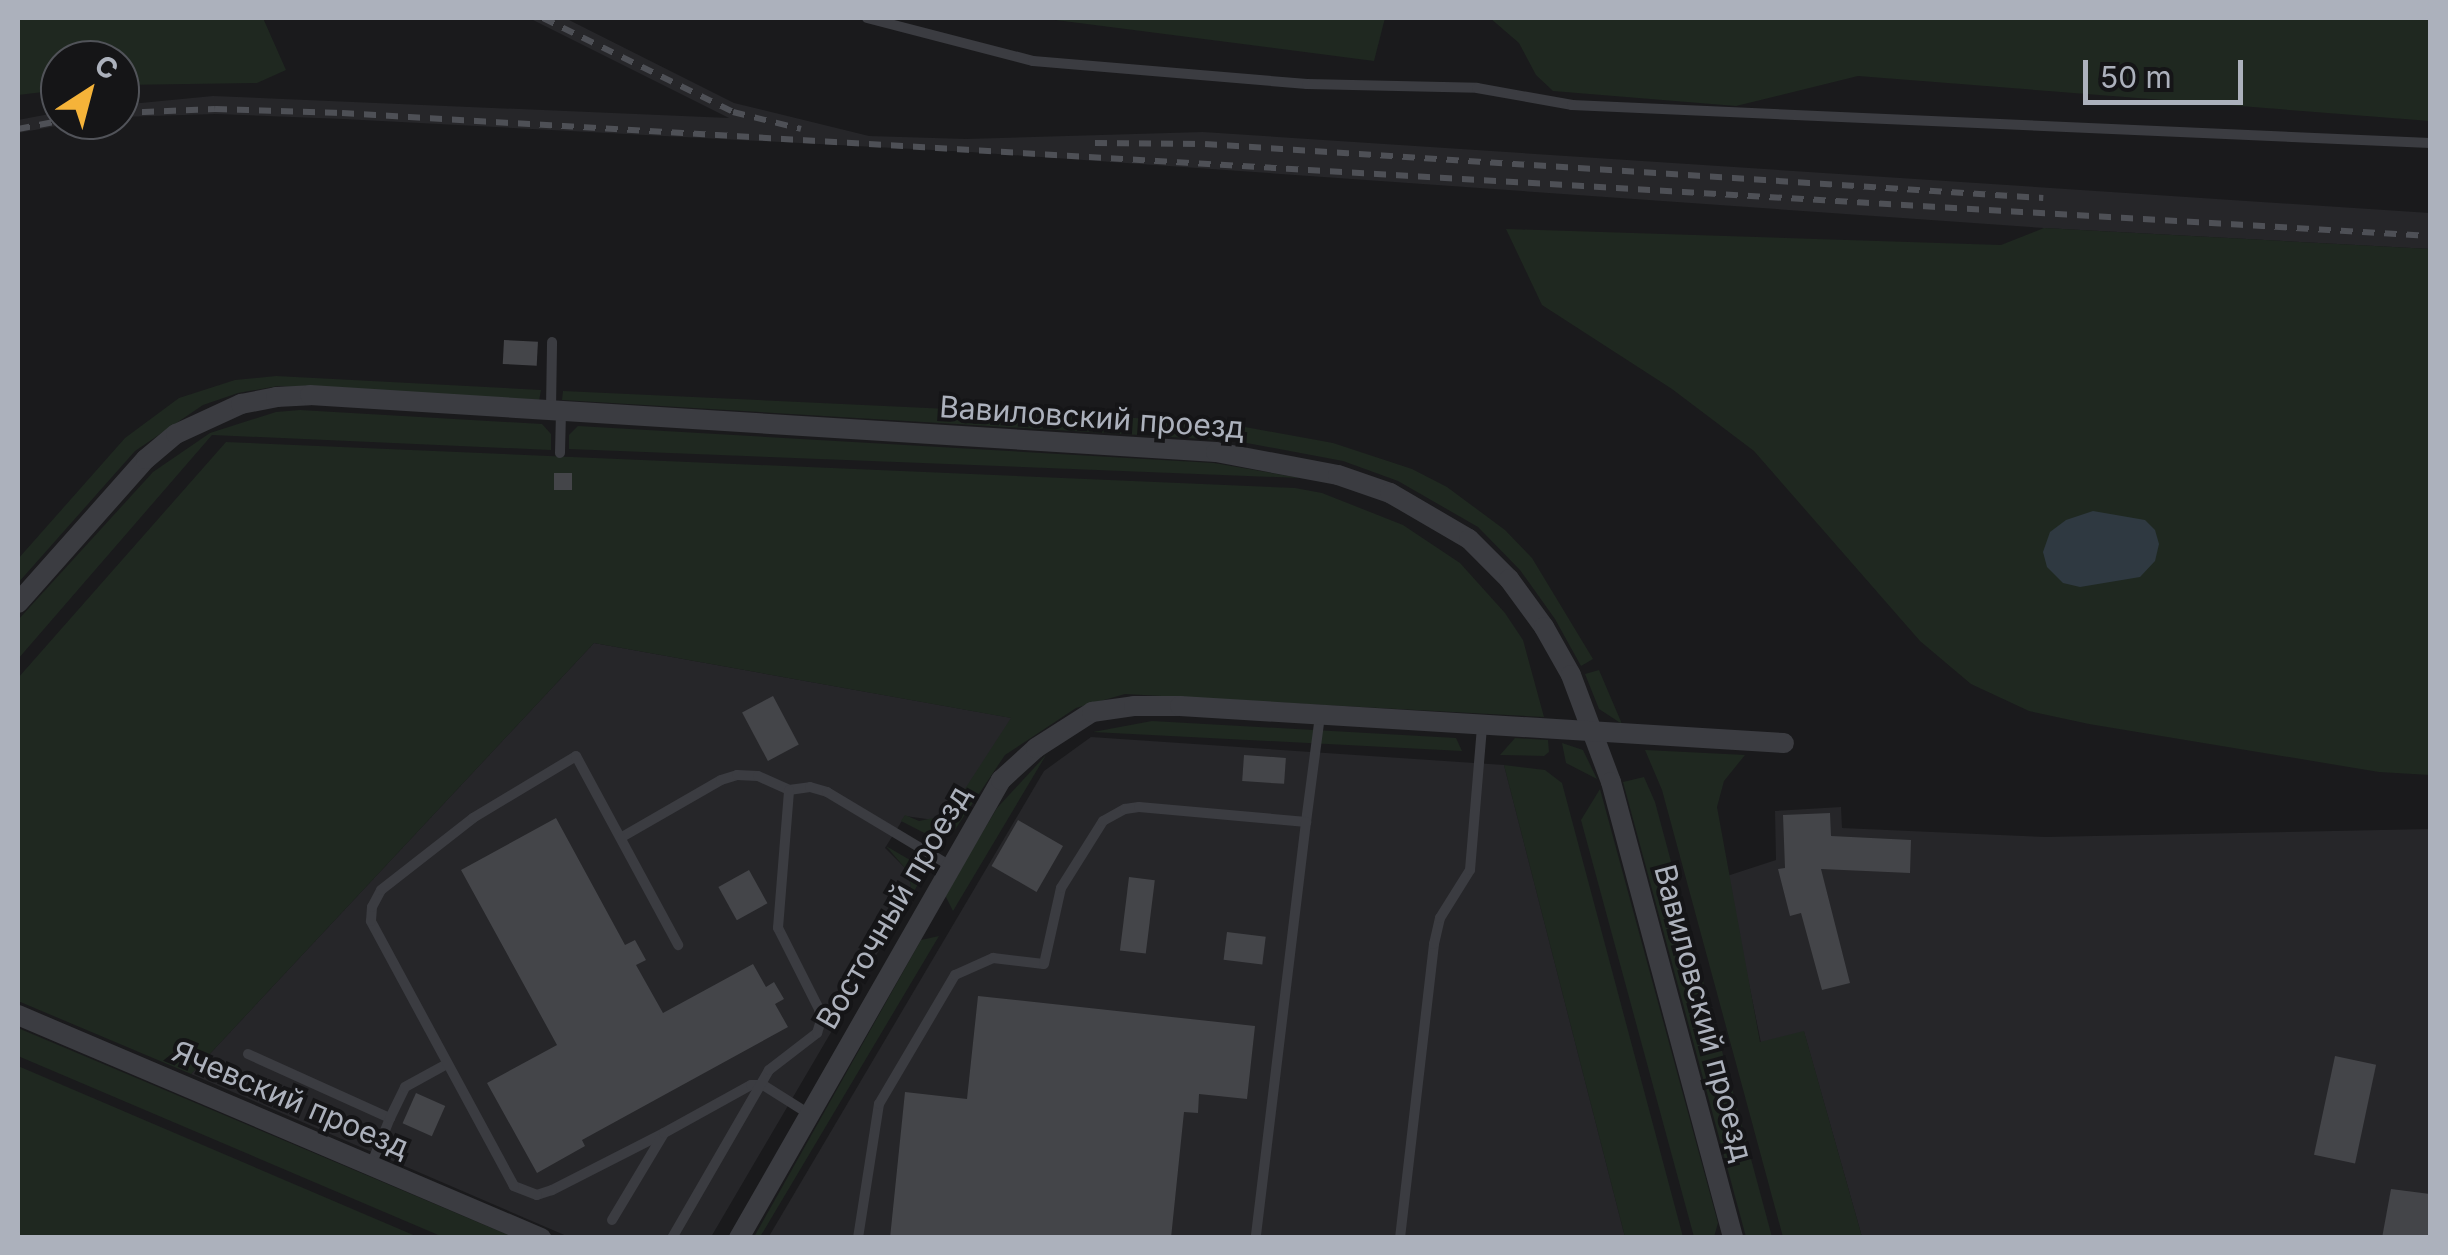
<!DOCTYPE html>
<meta charset="utf-8">
<style>
body{margin:0}
#map{position:relative;width:2448px;height:1255px;overflow:hidden;background:#1a1a1c;font-family:Inter,sans-serif}
div>[style]{position:absolute}
[style*='--x']{left:calc(var(--x)*1px);top:calc(var(--y)*1px);width:calc(var(--w)*1px);rotate:calc(var(--a)*1deg)}
.built>*{inset:0;background:#262629}
.green>*{inset:0;background:#1f2820}
.water>*{inset:0;background:#2f3941}
.building>*{inset:0;background:#444549;transform-origin:0 0}
.lane>*{height:10px;margin:-5px;padding:0 5px;transform-origin:5px;border-radius:5px;background:#3b3c41}
.street>*{height:20px;margin:-10px;padding:0 10px;transform-origin:10px;border-radius:10px;background:#3b3c41}
.rail>*{height:6px;margin-top:-3px;transform-origin:0;background:repeating-linear-gradient(90deg,#4e5056 0 12px,transparent 0 22px)}
span{translate:-50% -50%;white-space:nowrap;text-align:center;line-height:1.15;-webkit-text-stroke:8px #151517;paint-order:stroke}
.street-label{font-size:30px;color:#acb1bc}
.frame{position:absolute;inset:0;border:20px solid #acb1bc;pointer-events:none}
.north{position:absolute;left:40px;top:40px;width:100px;height:100px;box-sizing:border-box;background:#151517;border:2px solid #515359;border-radius:50%;rotate:36deg;font-size:28px;font-weight:700;line-height:40px;text-align:center;color:#acb1bc}
.north::after{content:'';display:block;margin:auto;width:35px;height:45px;background:#f5b339;clip-path:polygon(50% 0,100% 100%,50% 72%,0 100%)}
.scale{position:absolute;left:2083px;top:60px;width:160px;height:45px;box-sizing:border-box;border:5px solid #acb1bc;border-top:0;padding-left:12px;font-size:30px;line-height:35px;white-space:nowrap;color:#acb1bc;-webkit-text-stroke:8px #151517;paint-order:stroke}
</style>
<div id="map">
<div class="built">
<div style="clip-path:polygon(529px 18px,565px 18px,734px 103px,869px 136px,966px 139px,1203px 132px,2430px 213px,2430px 249px,2044px 228px,970px 152px,343px 119px,216px 114px,120px 117px,120px 105px,213px 96px,729px 118px)"></div>
<div style="clip-path:polygon(60px 112px,60px 120px,90px 120px,18px 133px,18px 120px)"></div>
<div style="clip-path:polygon(594px 643px,1012px 718px,959px 804px,934px 820px,905px 816px,885px 848px,905px 868px,911px 885px,908px 901px,711px 1237px,569px 1237px,191px 1074px)"></div>
<div style="clip-path:polygon(1091px 737px,1504px 765px,1625px 1237px,768px 1238px,1044px 771px)"></div>
<div style="clip-path:polygon(1841px 807px,1842px 828px,2046px 837px,2430px 829px,2430px 1237px,1862px 1237px,1804px 1032px,1761px 1043px,1727px 876px,1776px 860px,1775px 811px)"></div>
</div>
<div class="green">
<div style="clip-path:polygon(18px 18px,263px 18px,286px 70px,257px 83px,120px 85px,120px 60px,60px 60px,60px 90px,18px 95px)"></div>
<div style="clip-path:polygon(1040px 18px,1385px 18px,1374px 61px)"></div>
<div style="clip-path:polygon(1490px 18px,2430px 18px,2430px 121px,1858px 76px,1736px 106px,1553px 91px,1536px 75px,1519px 43px)"></div>
<div style="clip-path:polygon(2044px 228px,2430px 249px,2430px 775px,2379px 772px,2089px 724px,2029px 711px,1971px 684px,1920px 641px,1754px 451px,1672px 389px,1542px 305px,1506px 229px,2001px 245px)"></div>
<div style="clip-path:polygon(276px 376px,541px 390px,539px 401px,278px 386px,238px 393px,203px 405px,135px 451px,18px 583px,18px 559px,125px 438px,179px 398px,235px 380px)"></div>
<div style="clip-path:polygon(563px 391px,1121px 417px,1234px 425px,1333px 443px,1412px 469px,1447px 487px,1505px 530px,1532px 558px,1593px 659px,1581px 666px,1555px 619px,1520px 570px,1478px 527px,1398px 481px,1343px 461px,1236px 441px,562px 400px)"></div>
<div style="clip-path:polygon(300px 410px,542px 424px,551px 434px,551px 450px,212px 435px,18px 659px,18px 620px,153px 472px,210px 433px,276px 412px)"></div>
<div style="clip-path:polygon(578px 426px,1214px 463px,1300px 478px,569px 449px,569px 435px)"></div>
<div style="clip-path:polygon(226px 442px,1295px 488px,1322px 493px,1403px 525px,1460px 563px,1505px 613px,1523px 640px,1544px 717px,1125px 694px,1076px 708px,1005px 755px,952px 834px,938px 840px,901px 821px,905px 815px,919px 821px,948px 815px,1011px 718px,594px 643px,191px 1074px,18px 1001px,18px 678px)"></div>
<div style="clip-path:polygon(1599px 670px,1622px 724px,1599px 709px,1585px 674px)"></div>
<div style="clip-path:polygon(1152px 721px,1456px 738px,1462px 751px,1093px 732px)"></div>
<div style="clip-path:polygon(1515px 738px,1548px 740px,1549px 752px,1544px 756px,1500px 755px)"></div>
<div style="clip-path:polygon(1562px 743px,1583px 750px,1597px 779px,1566px 763px)"></div>
<div style="clip-path:polygon(1645px 750px,1745px 755px,1724px 781px,1717px 807px,1760px 1042px,1804px 1031px,1862px 1237px,1783px 1237px,1662px 790px)"></div>
<div style="clip-path:polygon(1046px 755px,953px 911px,945px 895px,997px 808px)"></div>
<div style="clip-path:polygon(1504px 765px,1545px 770px,1562px 783px,1683px 1237px,1625px 1237px)"></div>
<div style="clip-path:polygon(1644px 777px,1655px 802px,1772px 1237px,1746px 1237px,1623px 782px)"></div>
<div style="clip-path:polygon(1600px 789px,1718px 1223px,1714px 1237px,1694px 1237px,1581px 820px)"></div>
<div style="clip-path:polygon(886px 846px,922px 867px,923px 876px,908px 901px,911px 885px,905px 868px)"></div>
<div style="clip-path:polygon(939px 936px,760px 1237px,754px 1237px,921px 940px)"></div>
<div style="clip-path:polygon(18px 1028px,513px 1237px,443px 1237px,18px 1056px)"></div>
<div style="clip-path:polygon(18px 1066px,418px 1237px,18px 1237px)"></div>
</div>
<div class="water">
<div style="clip-path:polygon(2093px 511px,2145px 520px,2155px 530px,2159px 544px,2155px 561px,2140px 577px,2080px 587px,2063px 583px,2047px 567px,2043px 552px,2050px 532px,2066px 520px)"></div>
</div>
<div class="building">
<div style="left:504px;top:340px;width:34px;height:24px;rotate:3deg"></div>
<div style="left:554px;top:473px;width:18px;height:17px"></div>
<div style="left:773px;top:696px;width:55px;height:35px;rotate:62deg"></div>
<div style="left:1244px;top:755px;width:42px;height:26px;rotate:4deg"></div>
<div style="clip-path:polygon(1830px 813px,1831px 836px,1911px 840px,1910px 873px,1821px 869px,1850px 983px,1822px 990px,1801px 913px,1790px 916px,1778px 869px,1785px 868px,1783px 815px)"></div>
<div style="clip-path:polygon(556px 818px,625px 945px,635px 940px,646px 960px,636px 965px,663px 1013px,753px 964px,766px 987px,774px 982px,784px 999px,775px 1004px,788px 1027px,582px 1140px,585px 1146px,537px 1173px,487px 1083px,557px 1045px,461px 870px)"></div>
<div style="left:1018px;top:820px;width:52px;height:53px;rotate:30deg"></div>
<div style="left:749px;top:870px;width:38px;height:35px;rotate:61deg"></div>
<div style="left:1129px;top:877px;width:26px;height:74px;rotate:7deg"></div>
<div style="left:1227px;top:932px;width:39px;height:28px;rotate:7deg"></div>
<div style="clip-path:polygon(978px 996px,1255px 1026px,1247px 1099px,1199px 1094px,1198px 1113px,1184px 1112px,1171px 1238px,890px 1238px,905px 1092px,967px 1099px)"></div>
<div style="left:2335px;top:1056px;width:42px;height:101px;rotate:12deg"></div>
<div style="left:416px;top:1093px;width:32px;height:33px;rotate:24deg"></div>
<div style="clip-path:polygon(2391px 1189px,2430px 1194px,2430px 1238px,2382px 1238px)"></div>
</div>
<div class="lane">
<div style="--x:867;--y:18;--w:171;--a:14.5"></div>
<div style="--x:1033;--y:61;--w:275;--a:4.8"></div>
<div style="--x:1307;--y:84;--w:170;--a:1.3"></div>
<div style="--x:1477;--y:88;--w:97;--a:10.1"></div>
<div style="--x:1572;--y:105;--w:859;--a:2.54"></div>
<div style="--x:551;--y:409;--w:67;--a:-89.1"></div>
<div style="--x:560;--y:453;--w:42;--a:-88.6"></div>
<div style="--x:1306;--y:822;--w:107;--a:-82.5"></div>
<div style="--x:622;--y:837;--w:114;--a:-29.9"></div>
<div style="--x:721;--y:780;--w:17;--a:-17"></div>
<div style="--x:737;--y:775;--w:21;--a:3"></div>
<div style="--x:758;--y:776;--w:34;--a:24"></div>
<div style="--x:789;--y:790;--w:21;--a:-8"></div>
<div style="--x:810;--y:787;--w:18;--a:16"></div>
<div style="--x:827;--y:792;--w:142;--a:30.9"></div>
<div style="--x:248;--y:1054;--w:156;--a:24.3"></div>
<div style="--x:390;--y:1118;--w:51;--a:112"></div>
<div style="--x:390;--y:1118;--w:34;--a:-64"></div>
<div style="--x:405;--y:1087;--w:46;--a:-28.8"></div>
<div style="--x:664;--y:1133;--w:126;--a:153"></div>
<div style="--x:552;--y:1190;--w:16;--a:162"></div>
<div style="--x:537;--y:1195;--w:25;--a:-159"></div>
<div style="--x:514;--y:1186;--w:301;--a:-118.4"></div>
<div style="--x:371;--y:921;--w:14;--a:-86"></div>
<div style="--x:372;--y:907;--w:19;--a:-62"></div>
<div style="--x:381;--y:890;--w:117;--a:-38"></div>
<div style="--x:473;--y:818;--w:120;--a:-31"></div>
<div style="--x:576;--y:756;--w:215;--a:61.6"></div>
<div style="--x:612;--y:1220;--w:101;--a:-59.1"></div>
<div style="--x:664;--y:1133;--w:99;--a:-28.9"></div>
<div style="--x:751;--y:1085;--w:12;--a:0"></div>
<div style="--x:763;--y:1085;--w:54;--a:32.2"></div>
<div style="--x:672;--y:1238;--w:194;--a:-60"></div>
<div style="--x:769;--y:1070;--w:61;--a:-37.6"></div>
<div style="--x:817;--y:1033;--w:13;--a:-72"></div>
<div style="--x:821;--y:1021;--w:12;--a:-99"></div>
<div style="--x:819;--y:1009;--w:91;--a:-116.8"></div>
<div style="--x:778;--y:928;--w:138;--a:-85.4"></div>
<div style="--x:858;--y:1238;--w:136;--a:-81.1"></div>
<div style="--x:879;--y:1104;--w:150;--a:-59.5"></div>
<div style="--x:955;--y:975;--w:42;--a:-24.1"></div>
<div style="--x:993;--y:958;--w:51;--a:6.7"></div>
<div style="--x:1044;--y:964;--w:78;--a:-77.4"></div>
<div style="--x:1061;--y:888;--w:79;--a:-57.9"></div>
<div style="--x:1103;--y:821;--w:25;--a:-29"></div>
<div style="--x:1125;--y:809;--w:14;--a:-8"></div>
<div style="--x:1139;--y:807;--w:168;--a:5.1"></div>
<div style="--x:1306;--y:822;--w:419;--a:96.9"></div>
<div style="--x:1400;--y:1238;--w:296;--a:-83.4"></div>
<div style="--x:1434;--y:944;--w:27;--a:-77"></div>
<div style="--x:1440;--y:918;--w:57;--a:-58"></div>
<div style="--x:1470;--y:870;--w:144;--a:-85.2"></div>
</div>
<div class="street">
<div style="--x:18;--y:603;--w:193;--a:-48.4"></div>
<div style="--x:146;--y:459;--w:39;--a:-40"></div>
<div style="--x:176;--y:434;--w:72;--a:-24.8"></div>
<div style="--x:241;--y:404;--w:36;--a:-11"></div>
<div style="--x:276;--y:397;--w:34;--a:-3"></div>
<div style="--x:310;--y:395;--w:908;--a:3.6"></div>
<div style="--x:1216;--y:452;--w:124;--a:10.7"></div>
<div style="--x:1338;--y:475;--w:55;--a:19.1"></div>
<div style="--x:1390;--y:493;--w:91;--a:30.2"></div>
<div style="--x:1469;--y:539;--w:57;--a:45"></div>
<div style="--x:1509;--y:579;--w:59;--a:53.9"></div>
<div style="--x:1544;--y:627;--w:55;--a:60.6"></div>
<div style="--x:1571;--y:675;--w:114;--a:69.5"></div>
<div style="--x:1611;--y:782;--w:472;--a:75"></div>
<div style="--x:18;--y:1015;--w:569;--a:23.09"></div>
<div style="--x:739;--y:1238;--w:528;--a:-60.23"></div>
<div style="--x:1001;--y:780;--w:47;--a:-42.4"></div>
<div style="--x:1036;--y:748;--w:67;--a:-32.7"></div>
<div style="--x:1092;--y:712;--w:42;--a:-8.1"></div>
<div style="--x:1134;--y:706;--w:46;--a:0"></div>
<div style="--x:1180;--y:706;--w:605;--a:3.51"></div>
</div>
<div class="rail">
<div style="--x:543;--y:18;--w:212;--a:26.3"></div>
<div style="--x:733;--y:112;--w:70;--a:14"></div>
<div style="--x:120;--y:113;--w:95;--a:-2.4"></div>
<div style="--x:215;--y:109;--w:127;--a:1.8"></div>
<div style="--x:342;--y:113;--w:2092;--a:3.37"></div>
<div style="--x:18;--y:129;--w:47;--a:-11.1"></div>
<div style="--x:1095;--y:143;--w:110;--a:0.5"></div>
<div style="--x:1205;--y:144;--w:840;--a:3.69"></div>
</div>
<div class="street-label">
<span style="left:1092px;top:417px;rotate:4deg">Вавиловский проезд</span>
<span style="left:893px;top:907px;rotate:-60deg">Восточный проезд</span>
<span style="left:1704px;top:1013px;rotate:75deg">Вавиловский проезд</span>
<span style="left:291px;top:1099px;rotate:23deg">Ячевский проезд</span>
</div>
<div class="frame"></div>
<div class="north">С</div>
<div class="scale">50 m</div>
</div>
